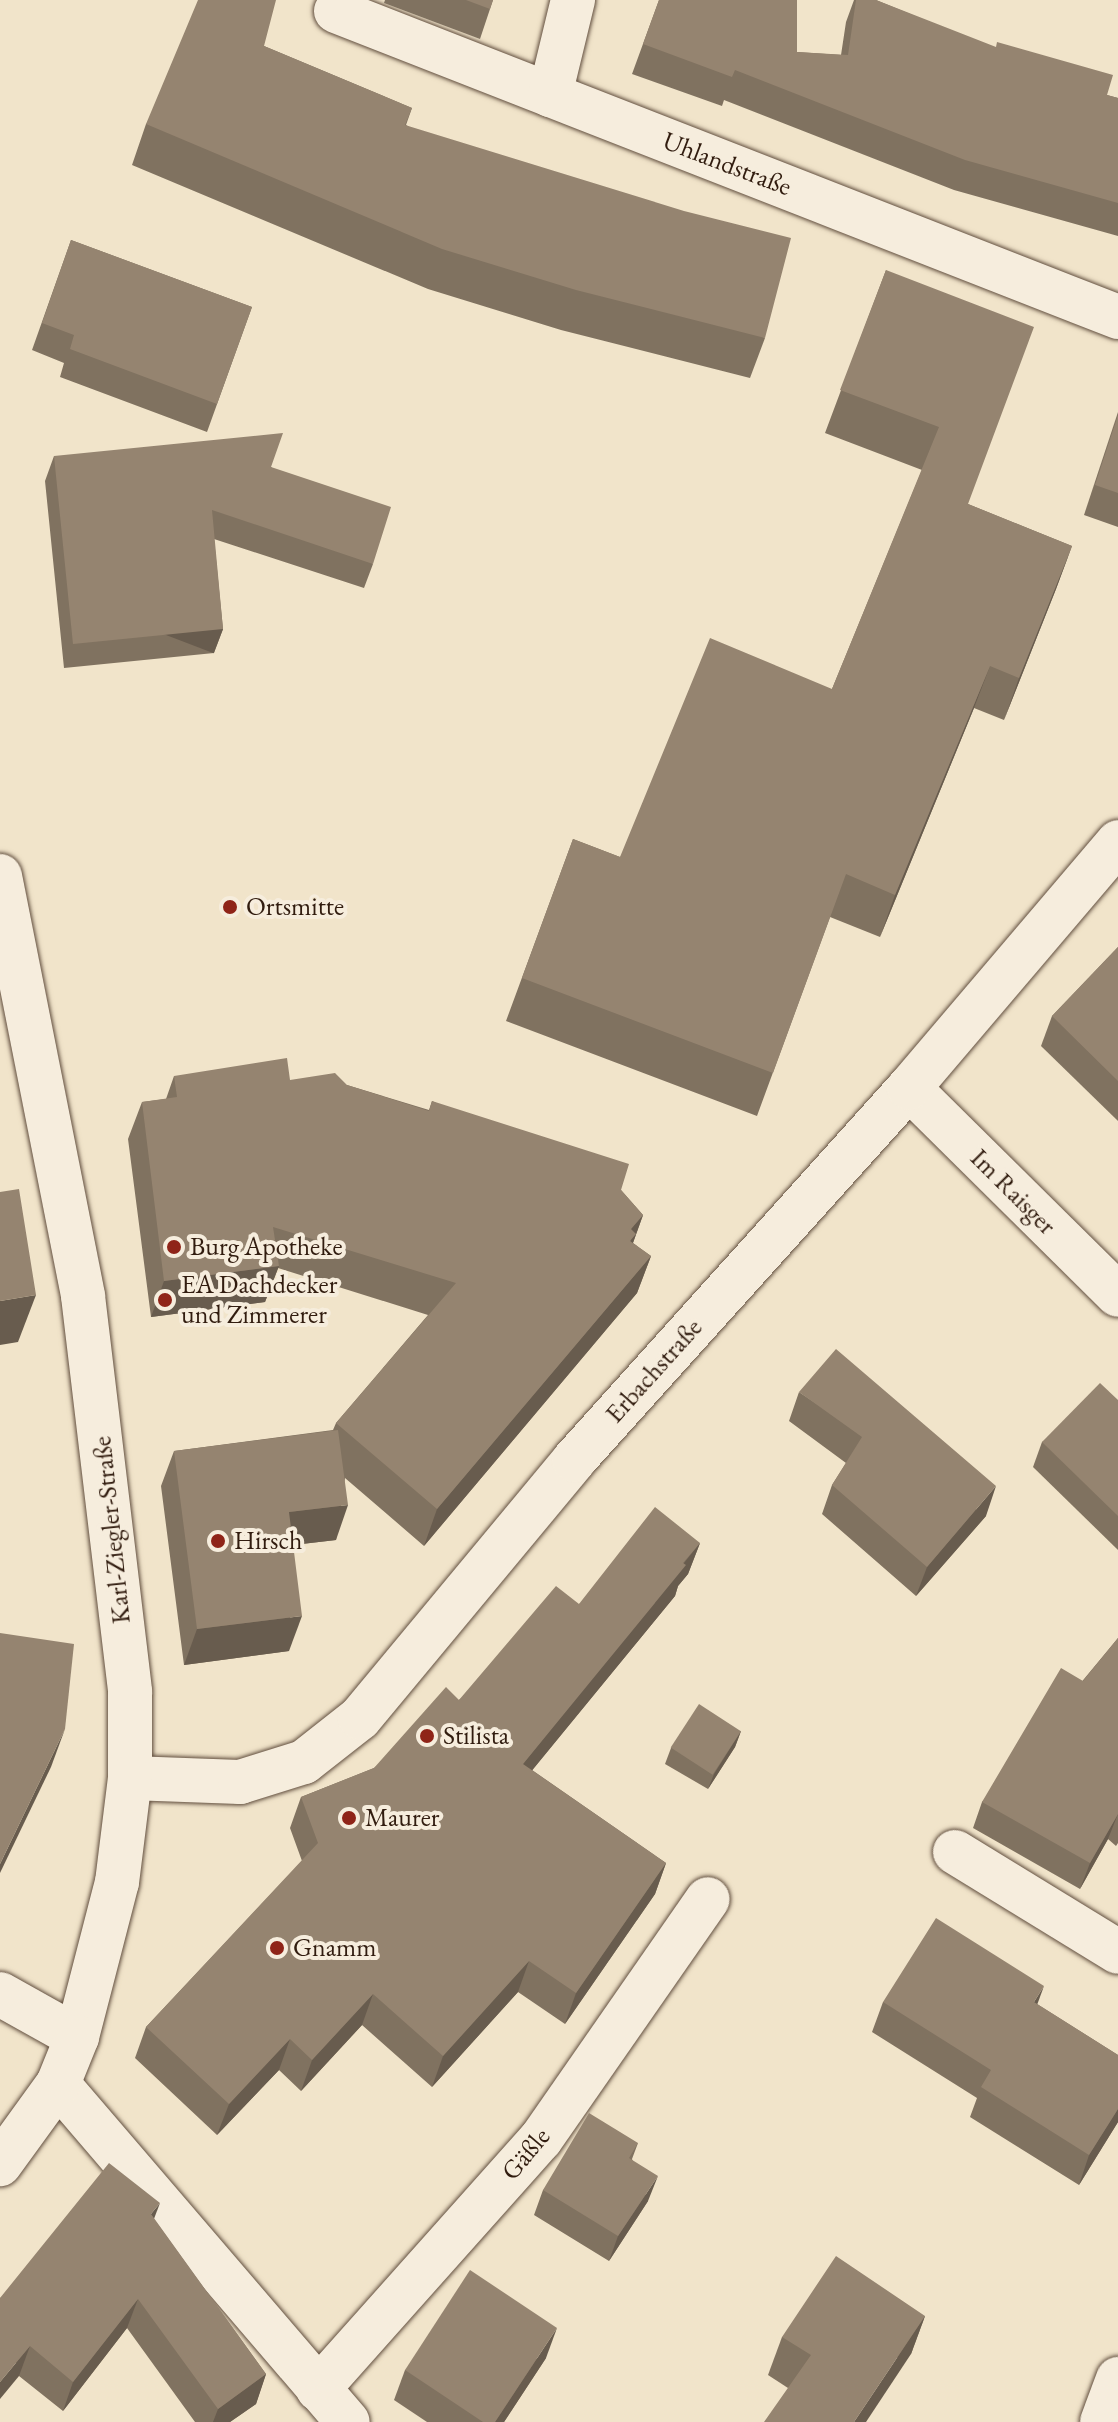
<!DOCTYPE html>
<meta charset="utf-8">
<style>
body{margin:0}
#map{position:relative;width:1118px;height:2422px;overflow:hidden;background:#f1e4ca;font-family:"EB Garamond",serif}
div>[style]{position:absolute}
[style*='--x']{left:calc(var(--x)*1px);top:calc(var(--y)*1px);width:calc(var(--w)*1px);rotate:calc(var(--a)*1deg)}
.roads{filter:drop-shadow(0 0 2px #614e3e) drop-shadow(0 0 2px #614e3e)}
.street>*{height:44px;margin:-22px;padding:0 22px;transform-origin:22px;border-radius:22px;background:#f6eddd}
.secondary>*{height:44px;margin:-22px;padding:0 22px;transform-origin:22px;border-radius:22px;background:#f6eddd}
.wall>*{inset:0;background:#807260}
.shaded-wall>*{inset:0;background:#685c4e;transform-origin:0 0}
.building>*{inset:0;background:#958470;transform-origin:0 0}
.dots>*{width:22px;height:22px;translate:-50% -50%;box-sizing:border-box;border:4px solid #f6eddd;border-radius:50%}
span{translate:-50% -50%;white-space:nowrap;text-align:center;line-height:1.15;-webkit-text-stroke:8px #f6eddd;paint-order:stroke}
.street-label{font-size:26px;color:#311c0f}
.poi-label{font-size:26px;color:#311c0f}
.left{translate:0 -50%;text-align:left}
</style>
<div id="map">
<div class="roads">
<div class="street">
<div style="--x:336;--y:11;--w:840;--a:21.37"></div>
<div style="--x:550;--y:95;--w:98;--a:-76.4"></div>
<div style="--x:909;--y:1088;--w:294;--a:44.7"></div>
<div style="--x:130;--y:1778;--w:110;--a:2.1"></div>
<div style="--x:240;--y:1782;--w:67;--a:-17.4"></div>
<div style="--x:304;--y:1762;--w:71;--a:-38.2"></div>
<div style="--x:360;--y:1718;--w:335;--a:-50.3"></div>
<div style="--x:574;--y:1460;--w:501;--a:-48"></div>
<div style="--x:909;--y:1088;--w:323;--a:-49.6"></div>
<div style="--x:955;--y:1852;--w:191;--a:31.5"></div>
<div style="--x:0;--y:1994;--w:88;--a:29.2"></div>
<div style="--x:58;--y:2084;--w:445;--a:49.4"></div>
<div style="--x:318;--y:2389;--w:335;--a:-48.3"></div>
<div style="--x:541;--y:2139;--w:292;--a:-55.2"></div>
<div style="--x:1102;--y:2422;--w:46;--a:-69.6"></div>
</div>
<div class="secondary">
<div style="--x:0;--y:876;--w:428;--a:78.8"></div>
<div style="--x:83;--y:1296;--w:399;--a:83.2"></div>
<div style="--x:130;--y:1692;--w:86;--a:90"></div>
<div style="--x:130;--y:1778;--w:105;--a:97.1"></div>
<div style="--x:117;--y:1882;--w:160;--a:104.5"></div>
<div style="--x:77;--y:2037;--w:51;--a:112"></div>
<div style="--x:58;--y:2084;--w:99;--a:125.9"></div>
</div>
</div>
<div class="wall">
<div style="clip-path:polygon(385px 0,493px 0,480px 39px,384px 3px)"></div>
<div style="clip-path:polygon(659px 0,797px 52px,841px 55px,846px 22px,854px 0,876px 0,1107px 95px,1118px 98px,1118px 236px,954px 190px,724px 100px,722px 106px,632px 74px)"></div>
<div style="clip-path:polygon(264px 46px,412px 108px,406px 125px,765px 338px,750px 378px,561px 330px,428px 289px,132px 165px,146px 124px)"></div>
<div style="clip-path:polygon(71px 240px,252px 307px,207px 432px,60px 377px,64px 363px,32px 350px)"></div>
<div style="clip-path:polygon(886px 270px,968px 504px,1072px 546px,1056px 589px,1004px 720px,974px 708px,880px 937px,830px 917px,757px 1116px,506px 1021px,573px 839px,620px 857px,832px 689px,922px 470px,825px 433px)"></div>
<div style="clip-path:polygon(1118px 412px,1118px 527px,1084px 515px)"></div>
<div style="clip-path:polygon(54px 456px,271px 467px,373px 564px,364px 588px,214px 539px,223px 629px,214px 653px,64px 668px,45px 481px)"></div>
<div style="clip-path:polygon(1118px 947px,1118px 1121px,1041px 1046px,1052px 1016px)"></div>
<div style="clip-path:polygon(174px 1076px,290px 1080px,347px 1085px,429px 1110px,432px 1101px,621px 1190px,643px 1215px,633px 1243px,651px 1256px,637px 1293px,424px 1546px,345px 1478px,336px 1540px,293px 1545px,289px 1651px,184px 1665px,161px 1486px,174px 1451px,333px 1430px,336px 1423px,428px 1315px,278px 1268px,265px 1302px,151px 1317px,128px 1139px,142px 1102px,166px 1099px)"></div>
<div style="clip-path:polygon(799px 1392px,986px 1516px,916px 1596px,822px 1514px,832px 1485px,846px 1463px,789px 1421px)"></div>
<div style="clip-path:polygon(1118px 1400px,1118px 1550px,1033px 1467px,1042px 1442px)"></div>
<div style="clip-path:polygon(700px 1543px,688px 1574px,678px 1586px,675px 1596px,532px 1770px,666px 1863px,655px 1894px,565px 2024px,518px 1992px,432px 2087px,362px 2025px,301px 2091px,279px 2070px,217px 2135px,135px 2058px,146px 2027px,302px 1861px,290px 1828px,301px 1797px,374px 1768px,579px 1604px)"></div>
<div style="clip-path:polygon(1118px 1638px,1118px 1843px,1116px 1846px,1108px 1839px,1080px 1889px,973px 1828px,982px 1802px)"></div>
<div style="clip-path:polygon(741px 1731px,735px 1747px,708px 1789px,665px 1764px,671px 1748px)"></div>
<div style="clip-path:polygon(883px 2002px,1037px 2004px,1118px 2055px,1118px 2122px,1079px 2185px,970px 2117px,977px 2098px,872px 2032px)"></div>
<div style="clip-path:polygon(638px 2143px,632px 2159px,648px 2201px,609px 2261px,534px 2215px,543px 2190px)"></div>
<div style="clip-path:polygon(154px 2219px,266px 2374px,256px 2404px,230px 2422px,195px 2422px,127px 2328px,63px 2411px,19px 2376px,0 2298px)"></div>
<div style="clip-path:polygon(925px 2316px,911px 2354px,788px 2388px,768px 2375px,782px 2337px)"></div>
<div style="clip-path:polygon(546px 2358px,504px 2422px,427px 2422px,394px 2400px,405px 2370px)"></div>
</div>
<div class="shaded-wall">
<div style="clip-path:polygon(1072px 546px,1056px 589px,1004px 720px,1019px 678px)"></div>
<div style="left:223px;top:629px;width:26px;height:151px;rotate:111deg"></div>
<div style="clip-path:polygon(990px 666px,974px 708px,880px 937px,895px 895px)"></div>
<div style="clip-path:polygon(643px 1215px,630px 1251px,631px 1229px)"></div>
<div style="clip-path:polygon(651px 1256px,637px 1293px,424px 1546px,437px 1509px)"></div>
<div style="clip-path:polygon(279px 1266px,265px 1302px,151px 1317px,164px 1281px)"></div>
<div style="clip-path:polygon(36px 1295px,18px 1342px,0 1345px,0 1301px)"></div>
<div style="clip-path:polygon(996px 1486px,986px 1516px,916px 1596px,927px 1567px)"></div>
<div style="clip-path:polygon(348px 1505px,336px 1540px,276px 1547px,289px 1512px)"></div>
<div style="clip-path:polygon(700px 1543px,688px 1574px,678px 1586px,675px 1596px,512px 1795px,523px 1764px)"></div>
<div style="clip-path:polygon(302px 1616px,289px 1651px,184px 1665px,197px 1629px)"></div>
<div style="clip-path:polygon(65px 1729px,51px 1767px,0 1873px,0 1864px)"></div>
<div style="clip-path:polygon(741px 1731px,735px 1747px,708px 1789px,714px 1774px)"></div>
<div style="clip-path:polygon(1118px 1814px,1108px 1839px,1080px 1889px,1090px 1863px)"></div>
<div style="clip-path:polygon(666px 1863px,655px 1894px,565px 2024px,576px 1993px)"></div>
<div style="clip-path:polygon(529px 1961px,518px 1992px,432px 2087px,443px 2056px)"></div>
<div style="clip-path:polygon(1044px 1986px,1033px 2016px,1034px 2002px)"></div>
<div style="clip-path:polygon(373px 1994px,362px 2025px,301px 2091px,312px 2060px)"></div>
<div style="clip-path:polygon(290px 2039px,279px 2070px,217px 2135px,229px 2104px)"></div>
<div style="clip-path:polygon(1118px 2109px,1118px 2122px,1079px 2185px,1089px 2155px)"></div>
<div style="clip-path:polygon(658px 2176px,648px 2201px,609px 2261px,618px 2236px)"></div>
<div style="clip-path:polygon(160px 2203px,149px 2232px,151px 2214px)"></div>
<div style="clip-path:polygon(138px 2299px,127px 2328px,63px 2411px,73px 2382px)"></div>
<div style="clip-path:polygon(925px 2316px,911px 2354px,866px 2422px,854px 2422px)"></div>
<div style="clip-path:polygon(557px 2328px,546px 2358px,504px 2422px,495px 2422px)"></div>
<div style="clip-path:polygon(30px 2346px,19px 2376px,0 2399px,0 2382px)"></div>
<div style="clip-path:polygon(266px 2374px,256px 2404px,230px 2422px,213px 2422px,218px 2409px)"></div>
</div>
<div class="building">
<div style="clip-path:polygon(198px 0,276px 0,264px 46px,412px 108px,405px 125px,684px 211px,791px 238px,765px 338px,576px 290px,442px 249px,146px 124px)"></div>
<div style="clip-path:polygon(466px 0,493px 0,490px 9px)"></div>
<div style="clip-path:polygon(659px 0,797px 0,797px 52px,848px 55px,856px 0,876px 0,996px 47px,997px 42px,1113px 75px,1107px 95px,1118px 98px,1118px 203px,965px 160px,735px 70px,732px 77px,643px 44px)"></div>
<div style="clip-path:polygon(71px 240px,252px 307px,217px 404px,70px 349px,74px 335px,42px 323px)"></div>
<div style="clip-path:polygon(886px 270px,1034px 327px,968px 504px,1072px 546px,1019px 678px,990px 666px,895px 895px,846px 874px,773px 1073px,522px 978px,573px 839px,620px 857px,710px 638px,832px 689px,939px 427px,840px 390px)"></div>
<div style="clip-path:polygon(1118px 415px,1118px 493px,1095px 485px)"></div>
<div style="clip-path:polygon(283px 433px,271px 467px,391px 507px,373px 564px,212px 510px,223px 629px,73px 644px,54px 456px)"></div>
<div style="clip-path:polygon(1118px 947px,1118px 1081px,1052px 1016px)"></div>
<div style="clip-path:polygon(287px 1058px,290px 1080px,335px 1073px,347px 1085px,429px 1111px,432px 1101px,629px 1164px,621px 1190px,643px 1215px,631px 1229px,636px 1234px,630px 1241px,651px 1256px,437px 1509px,336px 1423px,456px 1283px,273px 1227px,279px 1266px,164px 1281px,142px 1102px,177px 1097px,174px 1076px)"></div>
<div style="clip-path:polygon(19px 1189px,36px 1295px,0 1301px,0 1190px,0 1192px)"></div>
<div style="clip-path:polygon(836px 1349px,996px 1486px,927px 1567px,832px 1485px,862px 1437px,799px 1392px)"></div>
<div style="clip-path:polygon(1100px 1383px,1118px 1400px,1118px 1516px,1042px 1442px)"></div>
<div style="clip-path:polygon(338px 1430px,348px 1505px,289px 1512px,302px 1616px,197px 1629px,174px 1451px)"></div>
<div style="clip-path:polygon(655px 1507px,700px 1543px,683px 1563px,686px 1565px,523px 1764px,666px 1863px,576px 1993px,529px 1961px,443px 2056px,373px 1994px,312px 2060px,290px 2039px,229px 2104px,146px 2027px,318px 1843px,301px 1797px,374px 1768px,446px 1687px,459px 1700px,556px 1586px,579px 1604px)"></div>
<div style="clip-path:polygon(0 1633px,74px 1644px,65px 1729px,0 1864px)"></div>
<div style="clip-path:polygon(1118px 1638px,1118px 1814px,1090px 1863px,982px 1802px,1061px 1668px,1083px 1681px)"></div>
<div style="left:699px;top:1704px;width:50px;height:52px;rotate:33deg"></div>
<div style="clip-path:polygon(936px 1918px,1044px 1986px,1034px 2002px,1118px 2055px,1118px 2109px,1089px 2155px,981px 2087px,991px 2070px,883px 2002px)"></div>
<div style="clip-path:polygon(589px 2113px,638px 2143px,629px 2158px,658px 2176px,618px 2236px,543px 2190px)"></div>
<div style="clip-path:polygon(109px 2163px,160px 2203px,151px 2214px,266px 2374px,218px 2409px,138px 2299px,73px 2382px,30px 2346px,0 2382px,0 2298px)"></div>
<div style="clip-path:polygon(836px 2256px,925px 2316px,854px 2422px,764px 2422px,811px 2355px,782px 2337px)"></div>
<div style="clip-path:polygon(470px 2270px,557px 2328px,495px 2422px,483px 2422px,405px 2370px)"></div>
</div>
<div class="dots">
<div style="left:230px;top:907px;background:#8f2418"></div>
<div style="left:174px;top:1247px;background:#8f2418"></div>
<div style="left:165px;top:1300px;background:#8f2418"></div>
<div style="left:218px;top:1541px;background:#8f2418"></div>
<div style="left:427px;top:1736px;background:#8f2418"></div>
<div style="left:349px;top:1818px;background:#8f2418"></div>
<div style="left:277px;top:1948px;background:#8f2418"></div>
</div>
<div class="street-label">
<span style="left:727px;top:164px;rotate:21deg">Uhlandstraße</span>
<span style="left:1013px;top:1192px;rotate:45deg">Im Raisger</span>
<span style="left:654px;top:1371px;rotate:-48deg">Erbachstraße</span>
<span style="left:112px;top:1530px;rotate:-96deg">Karl-Ziegler-Straße</span>
<span style="left:526px;top:2154px;rotate:-50deg">Gäßle</span>
</div>
<div class="poi-label">
<span class="left" style="left:246px;top:907px">Ortsmitte</span>
<span class="left" style="left:190px;top:1247px">Burg Apotheke</span>
<span class="left" style="left:181px;top:1300px">EA Dachdecker<br>und Zimmerer</span>
<span class="left" style="left:234px;top:1541px">Hirsch</span>
<span class="left" style="left:443px;top:1736px">Stilista</span>
<span class="left" style="left:365px;top:1818px">Maurer</span>
<span class="left" style="left:293px;top:1948px">Gnamm</span>
</div>
</div>
